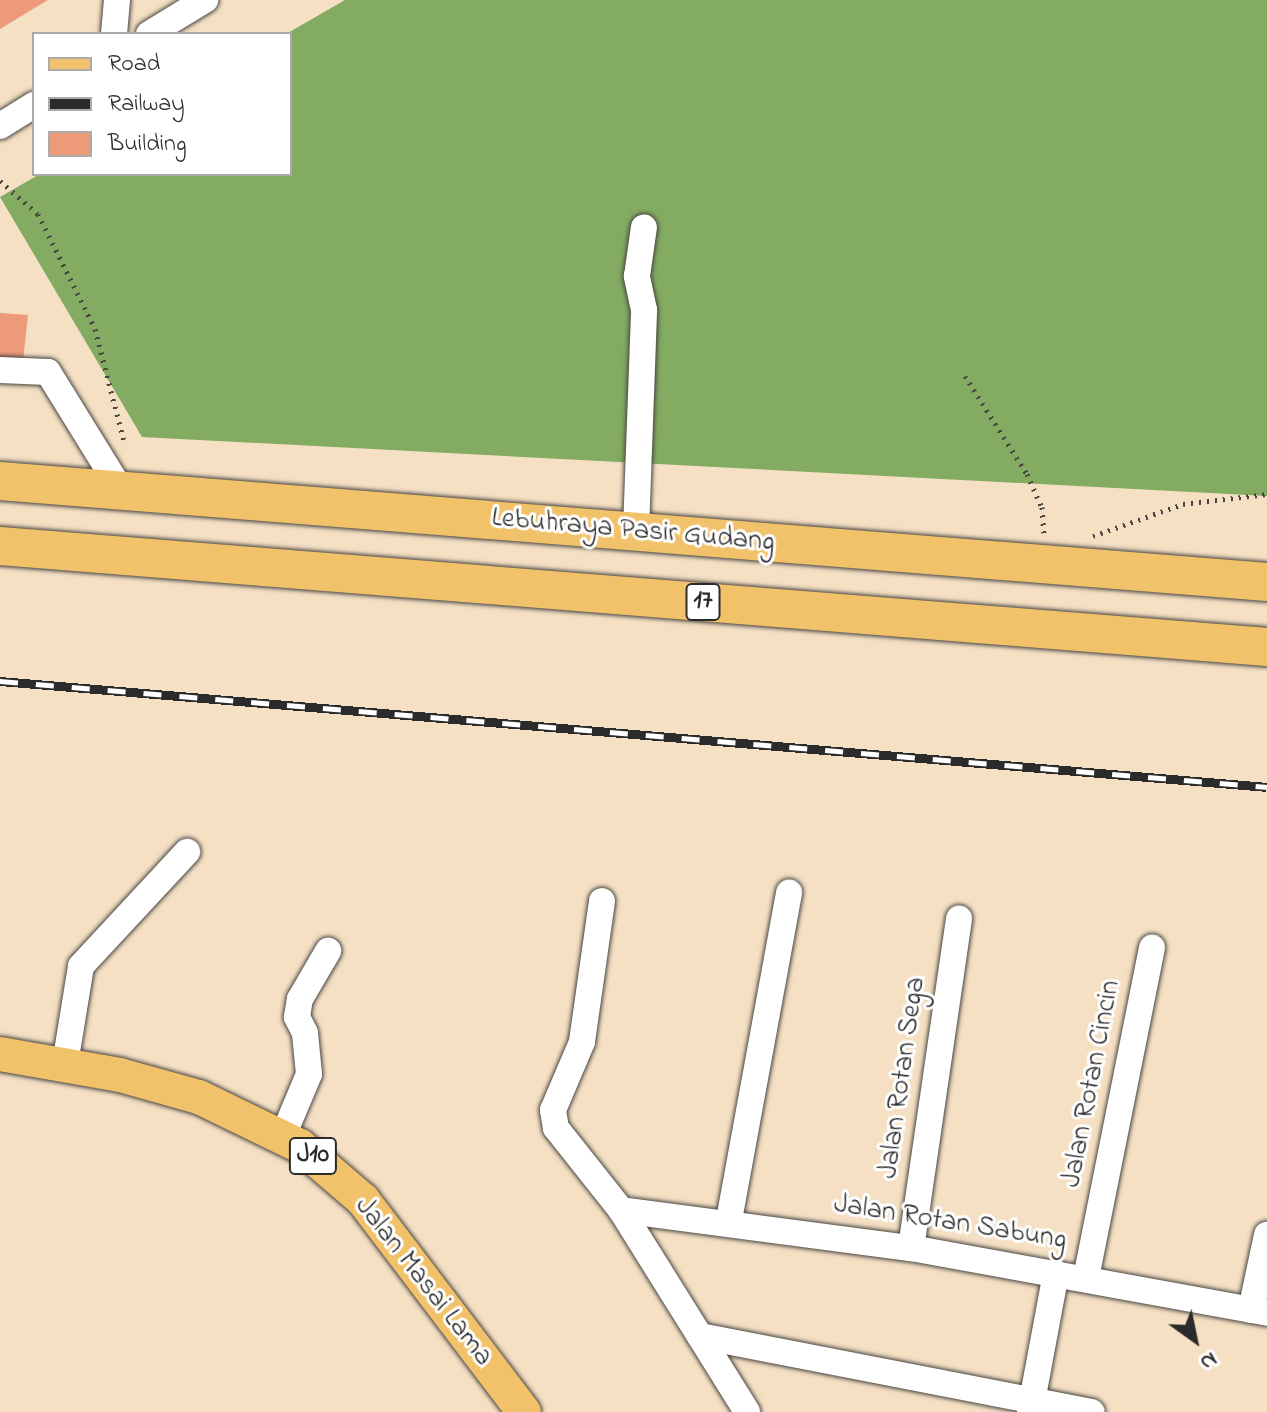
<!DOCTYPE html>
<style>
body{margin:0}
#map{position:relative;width:1267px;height:1412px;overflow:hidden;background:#f5e0c4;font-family:"Indie Flower",sans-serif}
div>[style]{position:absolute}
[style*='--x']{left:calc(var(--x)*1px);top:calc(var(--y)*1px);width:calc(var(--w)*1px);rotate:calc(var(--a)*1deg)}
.forest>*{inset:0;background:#83ab61}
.building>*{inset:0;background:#ed9a7a}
.path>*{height:5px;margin-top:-2.5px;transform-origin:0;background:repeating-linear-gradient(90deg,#494642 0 2px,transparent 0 8px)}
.roads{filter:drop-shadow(0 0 2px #494642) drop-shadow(0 0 2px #494642)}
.minor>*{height:26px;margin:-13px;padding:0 13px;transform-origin:13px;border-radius:13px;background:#fff}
.major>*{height:34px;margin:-17px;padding:0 17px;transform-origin:17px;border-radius:17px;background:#f2c26a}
.highway>*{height:38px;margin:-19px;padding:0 19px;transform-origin:19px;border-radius:19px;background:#f2c26a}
.rail>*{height:9px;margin-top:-4.5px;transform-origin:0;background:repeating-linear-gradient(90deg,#fff 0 18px,#2b2b2b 0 36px);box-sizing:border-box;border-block:2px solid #2b2b2b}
span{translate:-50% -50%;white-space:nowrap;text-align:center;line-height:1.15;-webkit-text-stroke:6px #fff;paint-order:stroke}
.shield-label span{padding:2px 6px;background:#fff;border:2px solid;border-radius:6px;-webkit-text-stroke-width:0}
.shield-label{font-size:26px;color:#2b2b2b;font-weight:700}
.street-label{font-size:28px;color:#2b2b2b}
.legend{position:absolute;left:32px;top:32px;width:260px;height:144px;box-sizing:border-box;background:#fff;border:2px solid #aaa;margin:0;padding:10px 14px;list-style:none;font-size:24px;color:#2b2b2b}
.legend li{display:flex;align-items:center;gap:16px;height:40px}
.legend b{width:40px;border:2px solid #aaa}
.north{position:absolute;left:1155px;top:1300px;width:80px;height:80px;-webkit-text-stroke:6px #fff;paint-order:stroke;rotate:147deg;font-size:22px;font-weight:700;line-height:32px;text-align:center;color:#2b2b2b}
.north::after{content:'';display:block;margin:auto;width:28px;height:36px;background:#2b2b2b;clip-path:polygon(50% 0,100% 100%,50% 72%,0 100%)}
</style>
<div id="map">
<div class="forest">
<div style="clip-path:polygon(345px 0,1267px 0,1267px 496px,142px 437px,0 197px,40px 174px,290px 174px,290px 34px,286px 34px)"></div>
</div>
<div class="building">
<div style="clip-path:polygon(0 0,48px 0,0 29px)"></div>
<div style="clip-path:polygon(0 313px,28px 315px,23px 361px,0 360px)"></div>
</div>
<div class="path">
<div style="--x:0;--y:181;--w:50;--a:41"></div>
<div style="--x:38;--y:214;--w:128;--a:63.6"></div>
<div style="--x:95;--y:329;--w:120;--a:75.5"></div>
<div style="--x:965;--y:376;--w:116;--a:57.7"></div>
<div style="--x:1027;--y:474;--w:36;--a:66"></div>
<div style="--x:1042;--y:507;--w:26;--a:86"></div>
<div style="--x:1093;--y:536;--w:96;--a:-19.6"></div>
<div style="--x:1183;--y:504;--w:85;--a:-6.8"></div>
</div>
<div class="roads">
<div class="minor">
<div style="--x:114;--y:34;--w:34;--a:-85"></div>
<div style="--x:149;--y:34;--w:66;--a:-31.3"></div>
<div style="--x:0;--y:126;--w:40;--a:-32"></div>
<div style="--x:0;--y:370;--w:48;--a:2.4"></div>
<div style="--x:48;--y:372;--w:139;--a:58.3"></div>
<div style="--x:636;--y:531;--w:221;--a:-87.9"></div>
<div style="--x:644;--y:310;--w:35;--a:-102"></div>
<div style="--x:637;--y:276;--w:49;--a:-81.9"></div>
<div style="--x:602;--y:901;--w:142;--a:98.1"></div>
<div style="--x:582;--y:1042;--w:74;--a:113.1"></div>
<div style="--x:553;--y:1110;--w:18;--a:81"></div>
<div style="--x:556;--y:1128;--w:105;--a:51.6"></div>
<div style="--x:621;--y:1210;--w:238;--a:58"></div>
<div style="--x:65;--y:1064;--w:99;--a:-80.7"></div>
<div style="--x:81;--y:966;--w:156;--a:-47.1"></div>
<div style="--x:283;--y:1136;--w:67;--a:-67.2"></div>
<div style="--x:309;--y:1074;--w:41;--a:-95.6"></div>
<div style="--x:305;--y:1033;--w:18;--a:-117"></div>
<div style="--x:297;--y:1017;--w:18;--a:-81"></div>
<div style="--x:300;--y:999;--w:56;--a:-59.7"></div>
<div style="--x:621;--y:1210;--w:292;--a:7.5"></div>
<div style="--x:911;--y:1248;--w:362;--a:10.3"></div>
<div style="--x:729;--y:1220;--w:333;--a:-79.6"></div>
<div style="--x:911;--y:1248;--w:333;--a:-81.7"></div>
<div style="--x:1086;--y:1278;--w:337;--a:-78.7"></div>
<div style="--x:1251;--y:1310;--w:77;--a:-78"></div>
<div style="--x:700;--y:1336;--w:399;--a:11"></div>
<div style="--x:1030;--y:1412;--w:141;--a:-79.4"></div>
</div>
<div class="major">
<div style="--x:0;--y:1054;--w:122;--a:9.9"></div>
<div style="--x:120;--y:1075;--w:82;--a:15.6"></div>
<div style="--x:199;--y:1097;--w:112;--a:25.9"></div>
<div style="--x:300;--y:1146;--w:83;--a:40.6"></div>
<div style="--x:363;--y:1200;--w:266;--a:52.8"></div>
</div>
<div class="highway">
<div style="--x:0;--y:481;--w:1271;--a:4.56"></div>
<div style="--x:0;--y:546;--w:1271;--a:4.56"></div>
</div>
</div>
<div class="rail">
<div style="--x:0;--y:681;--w:1271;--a:4.78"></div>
</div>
<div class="shield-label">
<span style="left:703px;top:602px">17</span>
<span style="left:313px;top:1156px">J10</span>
</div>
<div class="street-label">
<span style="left:633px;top:531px;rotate:5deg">Lebuhraya Pasir Gudang</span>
<span style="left:903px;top:1078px;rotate:-82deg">Jalan Rotan Sega</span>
<span style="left:1092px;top:1084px;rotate:-79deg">Jalan Rotan Cincin</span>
<span style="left:950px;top:1223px;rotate:9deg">Jalan Rotan Sabung</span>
<span style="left:423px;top:1282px;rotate:52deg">Jalan Masai Lama</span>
</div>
<ul class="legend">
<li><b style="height:10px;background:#f2c26a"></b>Road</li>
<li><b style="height:10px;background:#2b2b2b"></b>Railway</li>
<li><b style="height:22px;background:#ed9a7a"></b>Building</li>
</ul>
<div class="north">N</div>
</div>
